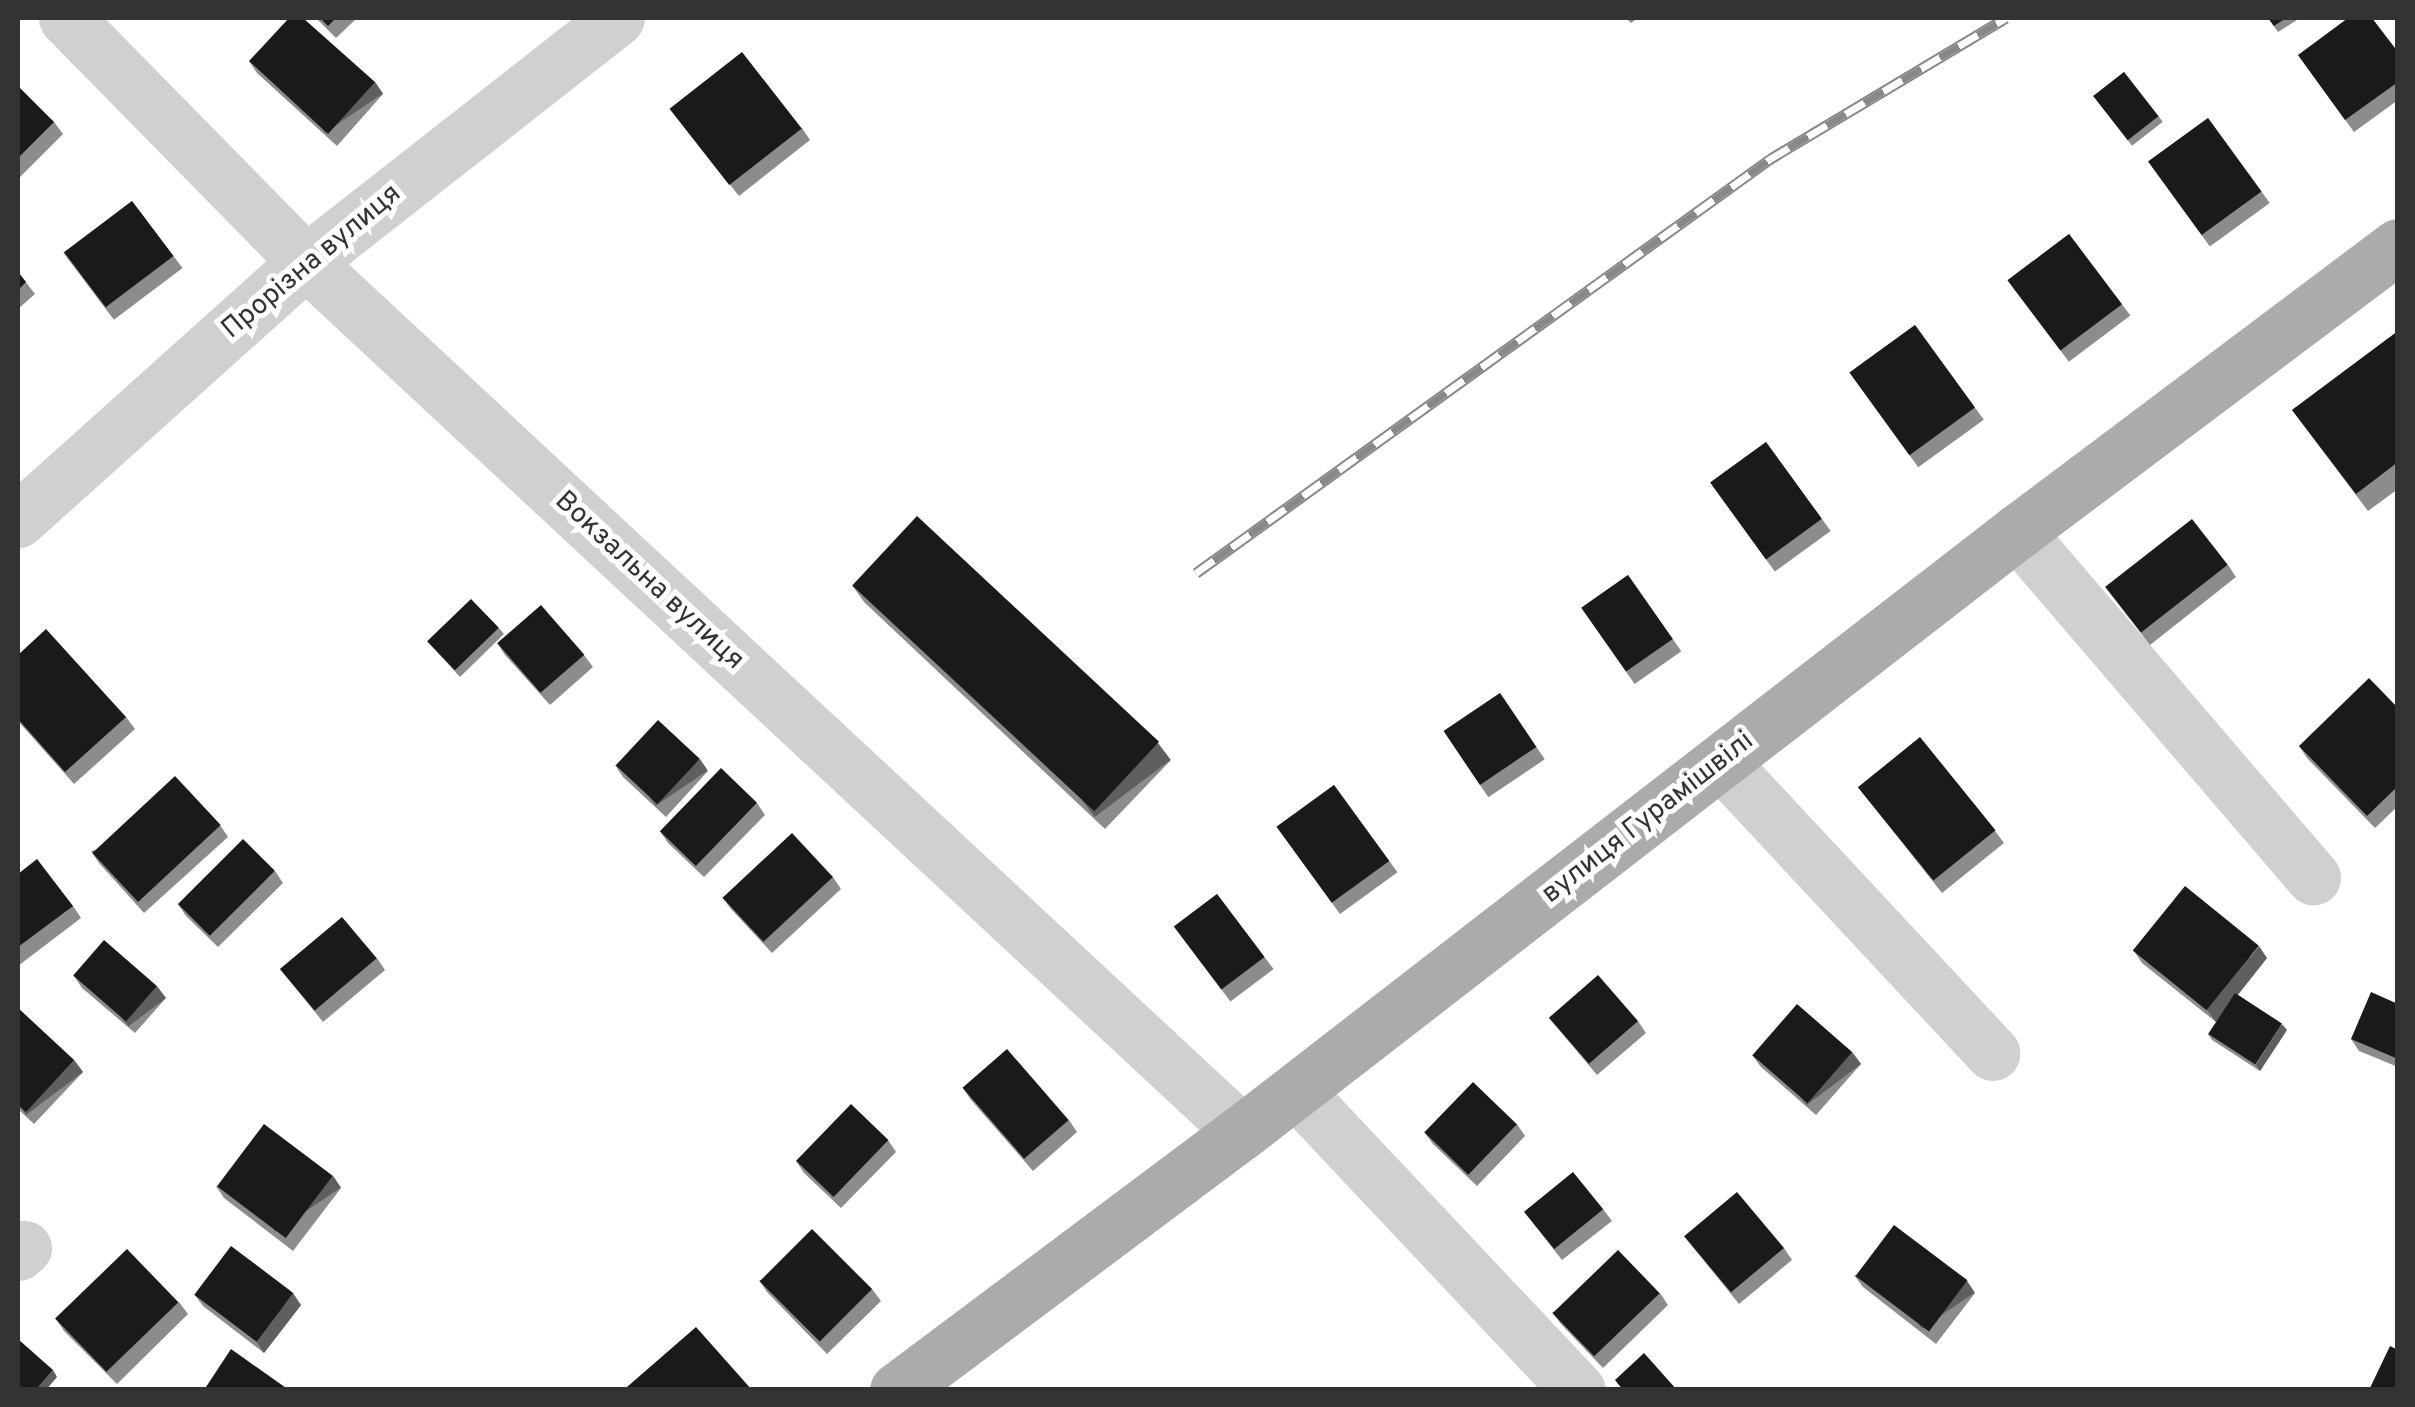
<!DOCTYPE html>
<meta charset="utf-8">
<style>
body{margin:0}
#map{position:relative;width:2415px;height:1407px;overflow:hidden;background:#fff;font-family:Overpass,sans-serif}
div>[style]{position:absolute}
[style*='--x']{left:calc(var(--x)*1px);top:calc(var(--y)*1px);width:calc(var(--w)*1px);rotate:calc(var(--a)*1deg)}
.minor>*{height:55px;margin:-27.5px;padding:0 27.5px;transform-origin:27.5px;border-radius:27.5px;background:#d0d0d0}
.major>*{height:55px;margin:-27.5px;padding:0 27.5px;transform-origin:27.5px;border-radius:27.5px;background:#ababab}
.rail>*{height:11px;margin-top:-5.5px;transform-origin:0;background:repeating-linear-gradient(90deg,#fff 0 22px,#888 0 44px);box-sizing:border-box;border-block:2px solid #888}
.wall>*{inset:0;background:#8c8c8c;transform-origin:0 0}
.shaded-wall>*{inset:0;background:#5f5f5f;transform-origin:0 0}
.building>*{inset:0;background:#1a1a1a;transform-origin:0 0}
span{translate:-50% -50%;white-space:nowrap;text-align:center;line-height:1.15;-webkit-text-stroke:10px #fff;paint-order:stroke}
.street-label{font-size:28px;color:#333}
.frame{position:absolute;inset:0;border:20px solid #333;pointer-events:none}
</style>
<div id="map">
<div class="minor">
<div style="--x:66;--y:18;--w:342;--a:45.5"></div>
<div style="--x:306;--y:262;--w:1278;--a:42.91"></div>
<div style="--x:18;--y:520;--w:387;--a:-41.9"></div>
<div style="--x:306;--y:262;--w:395;--a:-38.1"></div>
<div style="--x:2017;--y:532;--w:455;--a:49.4"></div>
<div style="--x:1721;--y:762;--w:398;--a:47"></div>
<div style="--x:1296;--y:1091;--w:411;--a:46.7"></div>
<div style="--x:18;--y:1253;--w:8;--a:-40"></div>
</div>
<div class="major">
<div style="--x:897;--y:1390;--w:431;--a:-36.8"></div>
<div style="--x:1242;--y:1132;--w:980;--a:-37.75"></div>
<div style="--x:2017;--y:532;--w:476;--a:-36.9"></div>
</div>
<div class="rail">
<div style="--x:1196;--y:573;--w:708;--a:-35.8"></div>
<div style="--x:1770;--y:159;--w:275;--a:-30.9"></div>
</div>
<div class="wall">
<div style="clip-path:polygon(316px 18px,357px 18px,336px 38px)"></div>
<div style="clip-path:polygon(1626px 18px,1638px 18px,1631px 23px)"></div>
<div style="clip-path:polygon(2268px 18px,2300px 18px,2278px 32px)"></div>
<div style="clip-path:polygon(2398px 52px,2398px 100px,2354px 132px,2298px 55px)"></div>
<div style="clip-path:polygon(249px 61px,375px 82px,383px 94px,337px 146px,257px 73px)"></div>
<div style="left:2124px;top:72px;width:63px;height:39px;rotate:52deg"></div>
<div style="clip-path:polygon(18px 90px,54px 122px,63px 134px,18px 179px)"></div>
<div style="clip-path:polygon(670px 109px,802px 128px,810px 140px,739px 196px)"></div>
<div style="left:2208px;top:118px;width:105px;height:74px;rotate:54deg"></div>
<div style="left:132px;top:201px;width:84px;height:86px;rotate:53deg"></div>
<div style="left:2069px;top:234px;width:102px;height:77px;rotate:53deg"></div>
<div style="clip-path:polygon(18px 272px,35px 294px,18px 309px)"></div>
<div style="left:1915px;top:325px;width:117px;height:81px;rotate:54deg"></div>
<div style="clip-path:polygon(2398px 331px,2398px 489px,2368px 511px,2292px 410px)"></div>
<div style="left:1766px;top:442px;width:110px;height:69px;rotate:54deg"></div>
<div style="clip-path:polygon(2228px 565px,2236px 577px,2150px 645px,2105px 587px)"></div>
<div style="left:1628px;top:575px;width:93px;height:57px;rotate:55deg"></div>
<div style="clip-path:polygon(852px 585px,1171px 760px,1105px 829px,864px 602px)"></div>
<div style="clip-path:polygon(499px 628px,504px 634px,460px 677px,428px 642px)"></div>
<div style="clip-path:polygon(497px 643px,584px 655px,593px 667px,550px 705px,505px 655px)"></div>
<div style="clip-path:polygon(18px 655px,126px 717px,135px 729px,74px 784px,18px 721px)"></div>
<div style="left:1500px;top:693px;width:80px;height:68px;rotate:56deg"></div>
<div style="clip-path:polygon(2398px 708px,2398px 806px,2375px 828px,2307px 758px,2299px 746px)"></div>
<div style="clip-path:polygon(615px 765px,708px 771px,666px 817px,623px 777px)"></div>
<div style="left:1334px;top:785px;width:108px;height:71px;rotate:54deg"></div>
<div style="clip-path:polygon(1858px 787px,1995px 831px,2004px 843px,1942px 893px)"></div>
<div style="clip-path:polygon(757px 803px,765px 815px,704px 877px,668px 843px,660px 831px)"></div>
<div style="clip-path:polygon(220px 825px,228px 837px,144px 913px,99px 863px,91px 851px)"></div>
<div style="clip-path:polygon(275px 871px,283px 883px,218px 947px,186px 916px,178px 904px)"></div>
<div style="clip-path:polygon(18px 874px,73px 906px,81px 918px,18px 966px)"></div>
<div style="clip-path:polygon(833px 877px,841px 889px,772px 953px,731px 909px,722px 897px)"></div>
<div style="left:1217px;top:894px;width:94px;height:54px;rotate:53deg"></div>
<div style="clip-path:polygon(2134px 951px,2267px 958px,2238px 995px,2287px 1030px,2260px 1071px,2212px 1040px,2208px 1034px,2216px 1022px,2142px 963px)"></div>
<div style="clip-path:polygon(377px 958px,385px 970px,323px 1022px,280px 969px)"></div>
<div style="clip-path:polygon(74px 976px,166px 998px,135px 1033px,82px 988px)"></div>
<div style="clip-path:polygon(2398px 1004px,2398px 1067px,2359px 1051px,2351px 1039px)"></div>
<div style="clip-path:polygon(18px 1008px,74px 1060px,83px 1072px,34px 1124px,18px 1109px)"></div>
<div style="clip-path:polygon(1549px 1018px,1638px 1021px,1646px 1033px,1597px 1075px)"></div>
<div style="clip-path:polygon(1852px 1052px,1861px 1064px,1816px 1115px,1761px 1067px,1752px 1055px)"></div>
<div style="clip-path:polygon(963px 1088px,1069px 1120px,1077px 1132px,1033px 1171px,971px 1100px)"></div>
<div style="clip-path:polygon(1517px 1124px,1525px 1136px,1477px 1186px,1433px 1144px,1424px 1132px)"></div>
<div style="clip-path:polygon(888px 1140px,896px 1152px,841px 1208px,804px 1173px,796px 1161px)"></div>
<div style="clip-path:polygon(333px 1176px,341px 1188px,293px 1251px,224px 1198px,216px 1186px)"></div>
<div style="clip-path:polygon(1603px 1209px,1612px 1221px,1562px 1260px,1525px 1213px)"></div>
<div style="clip-path:polygon(1684px 1236px,1784px 1248px,1792px 1260px,1739px 1304px)"></div>
<div style="clip-path:polygon(1854px 1275px,1975px 1293px,1936px 1344px,1863px 1287px)"></div>
<div style="clip-path:polygon(759px 1280px,872px 1289px,881px 1301px,827px 1354px,767px 1292px)"></div>
<div style="clip-path:polygon(1660px 1293px,1668px 1305px,1603px 1368px,1561px 1324px,1552px 1312px)"></div>
<div style="clip-path:polygon(194px 1294px,301px 1305px,264px 1353px,203px 1306px)"></div>
<div style="clip-path:polygon(179px 1302px,188px 1314px,117px 1384px,64px 1331px,56px 1319px)"></div>
</div>
<div class="shaded-wall">
<div style="left:375px;top:82px;width:14px;height:70px;rotate:56deg"></div>
<div style="left:1158px;top:743px;width:21px;height:95px;rotate:53deg"></div>
<div style="left:700px;top:759px;width:14px;height:63px;rotate:56deg"></div>
<div style="clip-path:polygon(2259px 946px,2267px 958px,2216px 1022px,2207px 1010px)"></div>
<div style="left:157px;top:986px;width:15px;height:47px;rotate:53deg"></div>
<div style="clip-path:polygon(2282px 1024px,2287px 1030px,2260px 1071px,2256px 1065px)"></div>
<div style="left:1852px;top:1052px;width:15px;height:68px;rotate:53deg"></div>
<div style="left:74px;top:1060px;width:15px;height:71px;rotate:53deg"></div>
<div style="left:333px;top:1176px;width:14px;height:79px;rotate:56deg"></div>
<div style="left:1967px;top:1281px;width:14px;height:64px;rotate:56deg"></div>
<div style="clip-path:polygon(293px 1293px,301px 1305px,264px 1353px,256px 1341px)"></div>
<div style="clip-path:polygon(53px 1370px,57px 1377px,46px 1390px,36px 1390px)"></div>
</div>
<div class="building">
<div style="clip-path:polygon(289px 18px,303px 18px,375px 82px,328px 134px,249px 61px)"></div>
<div style="clip-path:polygon(320px 18px,336px 18px,328px 26px)"></div>
<div style="clip-path:polygon(2268px 18px,2286px 18px,2274px 26px)"></div>
<div style="clip-path:polygon(2348px 18px,2372px 18px,2398px 52px,2398px 82px,2345px 120px,2298px 55px)"></div>
<div style="left:742px;top:52px;width:97px;height:92px;rotate:52deg"></div>
<div style="left:2124px;top:72px;width:56px;height:39px;rotate:52deg"></div>
<div style="clip-path:polygon(20px 88px,54px 122px,18px 158px,18px 90px)"></div>
<div style="left:2208px;top:118px;width:91px;height:74px;rotate:54deg"></div>
<div style="left:132px;top:201px;width:69px;height:85px;rotate:53deg"></div>
<div style="left:2069px;top:234px;width:88px;height:77px;rotate:53deg"></div>
<div style="clip-path:polygon(18px 272px,26px 282px,18px 290px)"></div>
<div style="left:1915px;top:325px;width:102px;height:81px;rotate:54deg"></div>
<div style="clip-path:polygon(2398px 331px,2398px 462px,2356px 494px,2292px 410px)"></div>
<div style="left:1766px;top:442px;width:95px;height:69px;rotate:54deg"></div>
<div style="left:917px;top:516px;width:331px;height:95px;rotate:43deg"></div>
<div style="left:2192px;top:519px;width:58px;height:110px;rotate:52deg"></div>
<div style="left:1628px;top:575px;width:78px;height:57px;rotate:55deg"></div>
<div style="left:471px;top:599px;width:40px;height:61px;rotate:46deg"></div>
<div style="left:541px;top:605px;width:66px;height:58px;rotate:49deg"></div>
<div style="clip-path:polygon(46px 629px,126px 717px,65px 772px,18px 719px,18px 655px)"></div>
<div style="clip-path:polygon(2369px 678px,2398px 708px,2398px 786px,2367px 816px,2299px 746px)"></div>
<div style="left:1500px;top:693px;width:65px;height:68px;rotate:56deg"></div>
<div style="left:658px;top:720px;width:57px;height:62px;rotate:43deg"></div>
<div style="left:1920px;top:737px;width:120px;height:80px;rotate:51deg"></div>
<div style="left:721px;top:768px;width:50px;height:88px;rotate:44deg"></div>
<div style="left:175px;top:776px;width:67px;height:113px;rotate:47deg"></div>
<div style="left:1334px;top:785px;width:94px;height:71px;rotate:54deg"></div>
<div style="left:792px;top:833px;width:60px;height:95px;rotate:47deg"></div>
<div style="left:243px;top:839px;width:45px;height:92px;rotate:45deg"></div>
<div style="clip-path:polygon(37px 859px,73px 906px,18px 947px,18px 874px)"></div>
<div style="left:2185px;top:886px;width:95px;height:83px;rotate:39deg"></div>
<div style="left:1217px;top:894px;width:79px;height:54px;rotate:53deg"></div>
<div style="left:342px;top:917px;width:54px;height:81px;rotate:50deg"></div>
<div style="left:104px;top:940px;width:70px;height:47px;rotate:41deg"></div>
<div style="left:1598px;top:975px;width:61px;height:65px;rotate:49deg"></div>
<div style="clip-path:polygon(2371px 992px,2398px 1004px,2398px 1059px,2351px 1039px)"></div>
<div style="left:2235px;top:993px;width:56px;height:49px;rotate:33deg"></div>
<div style="left:1797px;top:1004px;width:73px;height:68px;rotate:41deg"></div>
<div style="clip-path:polygon(18px 1008px,74px 1060px,26px 1112px,18px 1105px)"></div>
<div style="left:1007px;top:1049px;width:94px;height:59px;rotate:49deg"></div>
<div style="left:1473px;top:1082px;width:61px;height:70px;rotate:44deg"></div>
<div style="left:851px;top:1104px;width:52px;height:79px;rotate:44deg"></div>
<div style="left:264px;top:1124px;width:86px;height:78px;rotate:37deg"></div>
<div style="left:1573px;top:1172px;width:48px;height:63px;rotate:51deg"></div>
<div style="left:1737px;top:1192px;width:73px;height:69px;rotate:50deg"></div>
<div style="left:1894px;top:1225px;width:92px;height:64px;rotate:37deg"></div>
<div style="left:812px;top:1229px;width:85px;height:74px;rotate:45deg"></div>
<div style="left:231px;top:1246px;width:78px;height:61px;rotate:37deg"></div>
<div style="left:127px;top:1249px;width:74px;height:100px;rotate:46deg"></div>
<div style="left:1618px;top:1250px;width:60px;height:91px;rotate:46deg"></div>
<div style="clip-path:polygon(696px 1327px,752px 1390px,629px 1390px,627px 1387px)"></div>
<div style="clip-path:polygon(18px 1339px,53px 1370px,36px 1390px,18px 1390px)"></div>
<div style="clip-path:polygon(2390px 1346px,2398px 1350px,2398px 1390px,2369px 1390px)"></div>
<div style="clip-path:polygon(231px 1349px,289px 1390px,204px 1390px)"></div>
<div style="clip-path:polygon(1644px 1353px,1677px 1390px,1623px 1390px,1615px 1380px)"></div>
</div>
<div class="street-label">
<span style="left:312px;top:262px;rotate:-40deg">Прорізна вулиця</span>
<span style="left:649px;top:581px;rotate:43deg">Вокзальна вулиця</span>
<span style="left:1648px;top:818px;rotate:-38deg">вулиця Гурамішвілі</span>
</div>
<div class="frame"></div>
</div>
